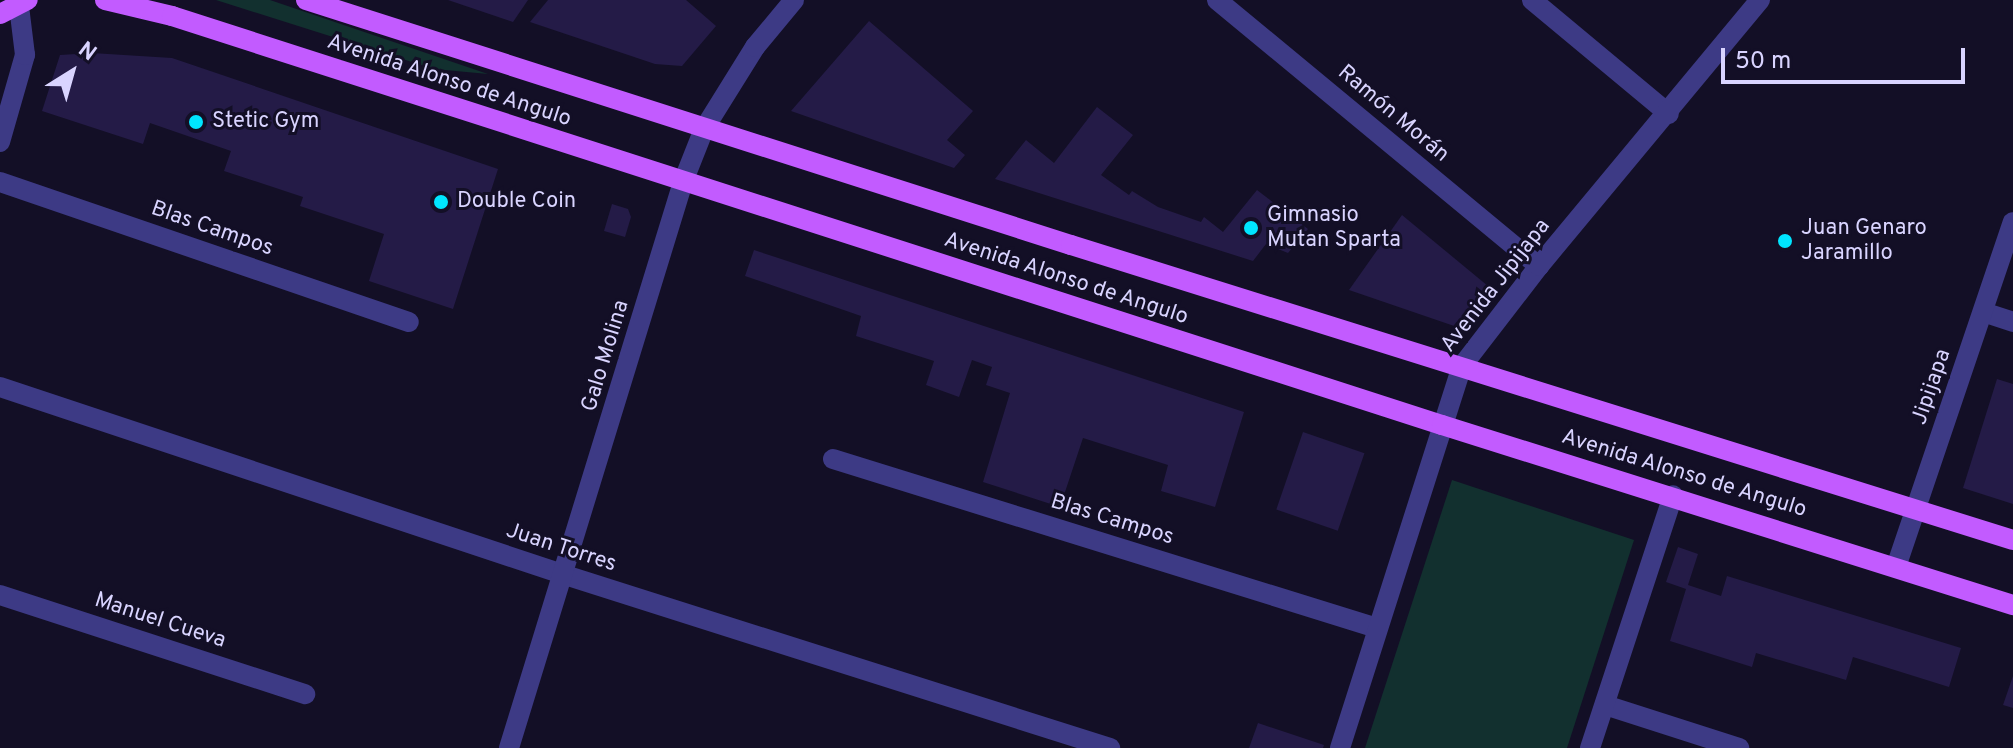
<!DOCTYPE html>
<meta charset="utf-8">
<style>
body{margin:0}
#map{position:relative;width:2013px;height:748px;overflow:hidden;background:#130f26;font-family:Overpass,sans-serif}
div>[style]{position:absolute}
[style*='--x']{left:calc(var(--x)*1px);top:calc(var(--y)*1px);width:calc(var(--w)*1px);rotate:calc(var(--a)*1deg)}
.green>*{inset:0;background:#12302f}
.building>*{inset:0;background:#241b47;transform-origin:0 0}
.minor>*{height:20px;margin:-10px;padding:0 10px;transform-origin:10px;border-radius:10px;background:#3d3a85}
.tertiary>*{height:20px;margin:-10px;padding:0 10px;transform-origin:10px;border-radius:10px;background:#3d3a85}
.primary>*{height:20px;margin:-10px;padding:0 10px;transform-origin:10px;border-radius:10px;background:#c25bff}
.dots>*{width:22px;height:22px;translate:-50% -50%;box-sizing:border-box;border:4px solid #130f26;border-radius:50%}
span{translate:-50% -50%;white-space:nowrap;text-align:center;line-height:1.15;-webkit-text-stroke:6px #130f26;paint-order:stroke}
.street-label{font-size:22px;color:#d9d4ff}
.poi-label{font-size:22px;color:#d9d4ff}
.left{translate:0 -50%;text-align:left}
.north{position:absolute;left:32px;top:32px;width:80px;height:80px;-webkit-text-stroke:6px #130f26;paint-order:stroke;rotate:37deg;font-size:22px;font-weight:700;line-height:32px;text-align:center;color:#d9d4ff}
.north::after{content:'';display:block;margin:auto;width:28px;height:36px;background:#d9d4ff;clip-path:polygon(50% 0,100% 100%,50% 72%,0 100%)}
.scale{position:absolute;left:1721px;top:48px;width:244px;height:36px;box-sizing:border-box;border:4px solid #d9d4ff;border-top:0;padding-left:10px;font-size:24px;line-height:28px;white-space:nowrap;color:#d9d4ff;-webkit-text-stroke:6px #130f26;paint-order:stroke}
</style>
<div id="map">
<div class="green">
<div style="clip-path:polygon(216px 0,270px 0,488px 74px,434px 69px)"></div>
<div style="clip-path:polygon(1452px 480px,1634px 540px,1567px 748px,1365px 748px)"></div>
</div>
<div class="building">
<div style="clip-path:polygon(448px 0,528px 0,513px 22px)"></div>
<div style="clip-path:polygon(548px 0,686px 0,716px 26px,682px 66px,655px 64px,530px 22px)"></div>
<div style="clip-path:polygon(869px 21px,973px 111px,947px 140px,965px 155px,954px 168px,791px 111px)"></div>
<div style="clip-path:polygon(92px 53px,172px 58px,498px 169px,453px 309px,369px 281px,384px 234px,300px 206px,303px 197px,224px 171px,231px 151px,150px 123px,143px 144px,42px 111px,60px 55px)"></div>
<div style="clip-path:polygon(1097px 107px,1133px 135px,1101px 175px,1129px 195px,1132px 191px,1158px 207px,1201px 222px,1204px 217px,1223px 232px,1257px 190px,1308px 229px,1288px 253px,1266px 244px,1253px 261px,995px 179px,1026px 140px,1054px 163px)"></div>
<div style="clip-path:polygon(612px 204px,628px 209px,631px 217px,625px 237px,604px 231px)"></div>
<div style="clip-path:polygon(1402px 215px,1494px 291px,1460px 328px,1349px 290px)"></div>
<div style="clip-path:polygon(754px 250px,1244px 412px,1215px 507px,1161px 491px,1168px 465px,1083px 438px,1060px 507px,983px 482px,1010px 393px,986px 385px,992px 367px,972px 360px,959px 397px,926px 385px,934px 361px,856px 336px,861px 316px,745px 276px)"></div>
<div style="clip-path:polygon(1997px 379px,2013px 384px,2013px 504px,1963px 488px)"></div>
<div style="left:1303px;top:432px;width:65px;height:82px;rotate:19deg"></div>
<div style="clip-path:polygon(1678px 547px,1698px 554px,1688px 585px,1721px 596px,1727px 576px,1961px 648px,1949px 687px,1853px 657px,1846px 680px,1756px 653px,1752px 667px,1670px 641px,1686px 589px,1666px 582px)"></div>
<div style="clip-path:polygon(2013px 676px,2013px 708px,2003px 705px)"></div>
<div style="clip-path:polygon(1258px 723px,1324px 745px,1323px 748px,1249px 748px)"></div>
</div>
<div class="minor">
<div style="--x:1217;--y:0;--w:418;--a:39.6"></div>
<div style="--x:1532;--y:0;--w:178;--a:39.8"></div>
<div style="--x:0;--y:142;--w:91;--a:-74"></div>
<div style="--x:25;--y:55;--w:49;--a:-97"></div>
<div style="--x:0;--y:182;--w:432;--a:18.9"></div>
<div style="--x:1983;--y:312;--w:32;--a:18"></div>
<div style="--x:0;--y:387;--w:595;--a:18.4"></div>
<div style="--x:565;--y:575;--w:572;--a:17.61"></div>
<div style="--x:833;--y:459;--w:570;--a:17.26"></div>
<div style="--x:1896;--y:567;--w:364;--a:-71.3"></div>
<div style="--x:0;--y:595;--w:321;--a:18"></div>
<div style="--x:1605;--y:705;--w:141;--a:17.8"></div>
<div style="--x:509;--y:748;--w:592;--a:-72.91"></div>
<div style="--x:1340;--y:748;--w:401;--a:-72.3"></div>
<div style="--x:1462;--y:366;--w:126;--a:-52.4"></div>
<div style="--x:1539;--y:266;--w:346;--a:-50.3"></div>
<div style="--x:1590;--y:748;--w:266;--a:-71.8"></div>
</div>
<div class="tertiary">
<div style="--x:683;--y:182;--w:57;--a:-68.4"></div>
<div style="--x:704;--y:129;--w:97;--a:-58.1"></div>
<div style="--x:755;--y:47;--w:61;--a:-50.3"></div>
</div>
<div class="primary">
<div style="--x:105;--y:0;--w:69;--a:13.4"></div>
<div style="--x:172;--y:16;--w:1334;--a:17.85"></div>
<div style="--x:1442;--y:425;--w:599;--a:17.5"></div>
<div style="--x:306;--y:0;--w:803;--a:17.76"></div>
<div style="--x:1071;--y:245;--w:987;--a:17.39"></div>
<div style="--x:0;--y:14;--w:31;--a:-27"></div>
</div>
<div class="dots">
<div style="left:196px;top:122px;background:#00e5ff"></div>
<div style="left:441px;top:202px;background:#00e5ff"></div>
<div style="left:1251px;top:228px;background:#00e5ff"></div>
<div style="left:1785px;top:241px;background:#00e5ff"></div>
</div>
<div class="street-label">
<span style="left:449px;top:81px;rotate:18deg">Avenida Alonso de Angulo</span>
<span style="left:1393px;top:114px;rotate:40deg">Ramón Morán</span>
<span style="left:212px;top:229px;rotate:19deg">Blas Campos</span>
<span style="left:1066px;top:279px;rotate:18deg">Avenida Alonso de Angulo</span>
<span style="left:1496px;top:286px;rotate:-52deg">Avenida Jipijapa</span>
<span style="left:606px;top:356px;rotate:-73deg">Galo Molina</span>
<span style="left:1932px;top:387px;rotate:-71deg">Jipijapa</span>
<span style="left:1684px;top:474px;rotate:17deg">Avenida Alonso de Angulo</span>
<span style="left:1112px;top:520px;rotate:17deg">Blas Campos</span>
<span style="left:561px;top:548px;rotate:18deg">Juan Torres</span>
<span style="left:160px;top:621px;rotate:18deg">Manuel Cueva</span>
</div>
<div class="poi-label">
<span class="left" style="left:212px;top:122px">Stetic Gym</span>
<span class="left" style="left:457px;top:202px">Double Coin</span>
<span class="left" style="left:1267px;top:228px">Gimnasio<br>Mutan Sparta</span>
<span class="left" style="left:1801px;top:241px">Juan Genaro<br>Jaramillo</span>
</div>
<div class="north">N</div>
<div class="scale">50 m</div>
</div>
